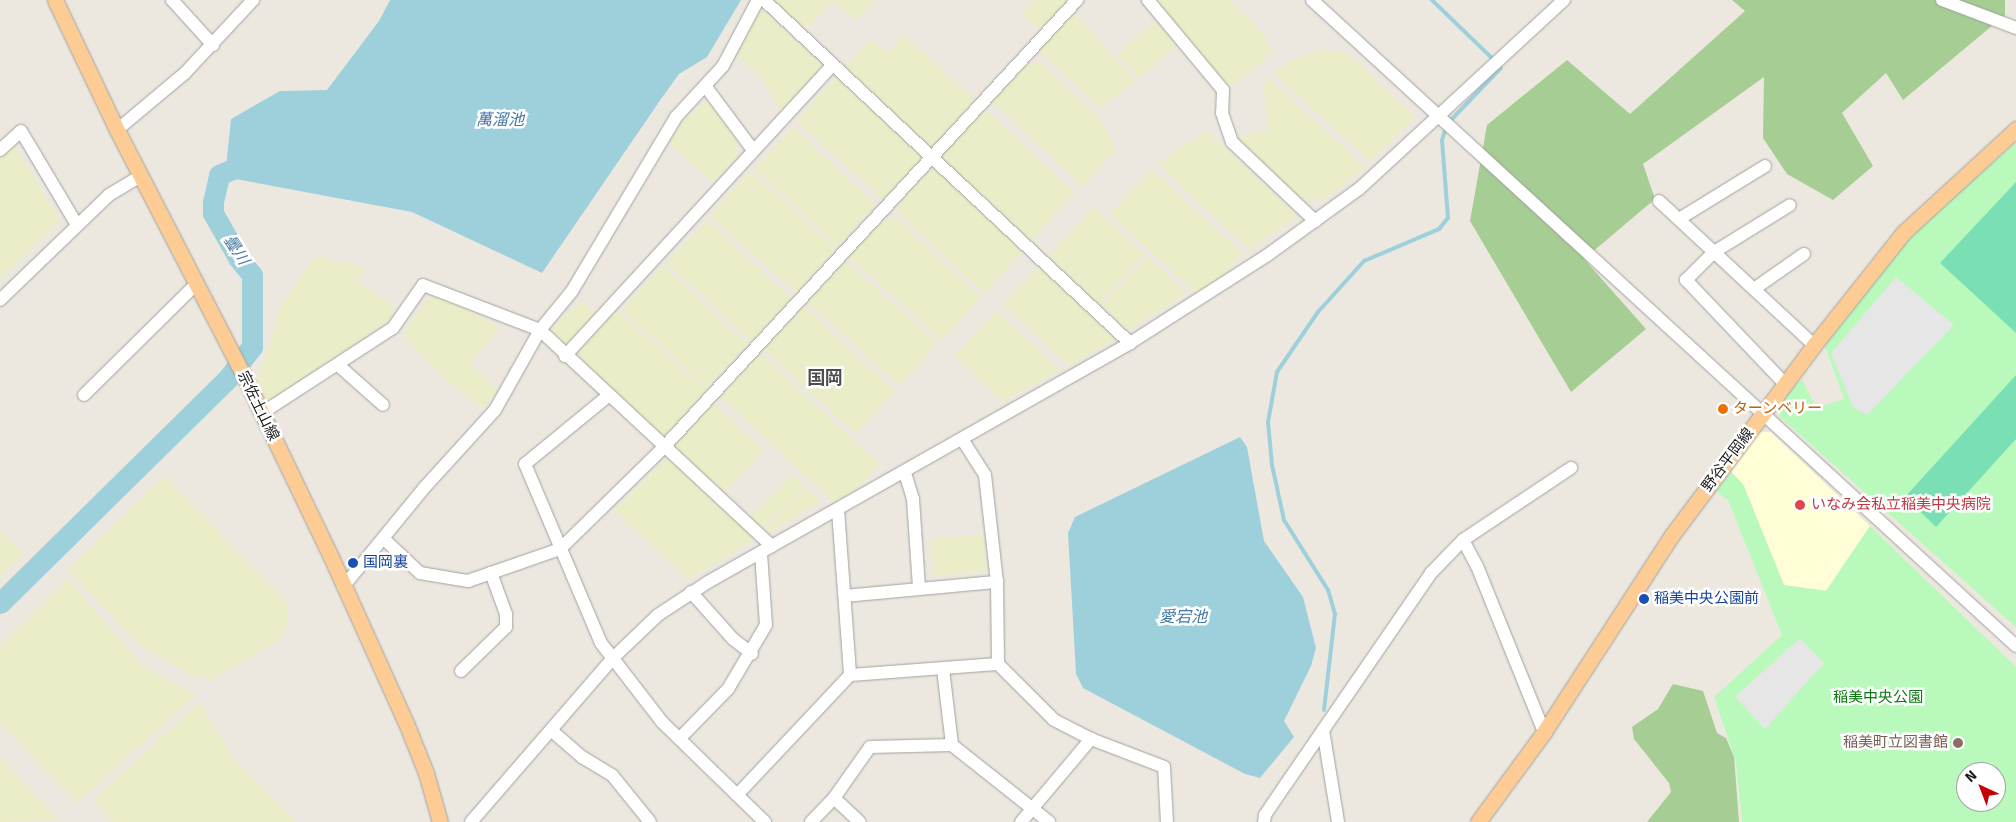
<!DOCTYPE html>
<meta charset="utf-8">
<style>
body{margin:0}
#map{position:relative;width:2016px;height:822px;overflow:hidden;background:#ede8df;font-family:Signika,"Noto Sans JP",sans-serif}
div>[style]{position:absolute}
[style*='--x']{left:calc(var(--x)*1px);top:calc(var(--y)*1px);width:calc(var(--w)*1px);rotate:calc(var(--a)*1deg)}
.education>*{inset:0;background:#fffed6}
.farmland>*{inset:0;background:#ebedc9;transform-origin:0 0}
.forest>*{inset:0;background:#a6cd93}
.park>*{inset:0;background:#b9fabc}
.pitch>*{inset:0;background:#7adfb4}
.parking>*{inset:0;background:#e6e6e6}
.water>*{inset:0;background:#9ed0dc}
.stream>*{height:4px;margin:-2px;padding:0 2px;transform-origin:2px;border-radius:2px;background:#9ed0dc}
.river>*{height:21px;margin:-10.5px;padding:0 10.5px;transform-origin:10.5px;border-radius:10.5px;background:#9ed0dc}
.roads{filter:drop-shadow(0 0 1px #a1a1a1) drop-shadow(0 0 1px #a1a1a1)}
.minor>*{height:12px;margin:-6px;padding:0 6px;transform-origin:6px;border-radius:6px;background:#fff}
.major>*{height:15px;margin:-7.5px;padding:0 7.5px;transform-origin:7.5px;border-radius:7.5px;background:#fdcc94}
.dots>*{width:14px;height:14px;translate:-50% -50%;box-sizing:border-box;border:2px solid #fff;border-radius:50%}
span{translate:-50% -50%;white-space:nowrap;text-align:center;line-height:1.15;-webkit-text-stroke:5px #fff;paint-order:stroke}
.street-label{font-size:15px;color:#1a1a1a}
.food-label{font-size:15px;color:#c56008}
.left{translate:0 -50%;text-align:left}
.health-label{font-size:15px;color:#be3a42}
.transit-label{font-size:15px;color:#164399}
.park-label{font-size:15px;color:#09780e}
.education-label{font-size:15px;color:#785e54}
.right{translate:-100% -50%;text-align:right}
.water-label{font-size:16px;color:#4377a2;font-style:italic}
.quarter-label{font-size:18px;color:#4d4d4d;font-weight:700}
.north{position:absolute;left:1956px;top:762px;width:50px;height:50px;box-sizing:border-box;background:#fff;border:1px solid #a3a3a3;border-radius:50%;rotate:317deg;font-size:14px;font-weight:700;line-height:20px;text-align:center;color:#1a1a1a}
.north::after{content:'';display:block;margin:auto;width:18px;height:22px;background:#c50007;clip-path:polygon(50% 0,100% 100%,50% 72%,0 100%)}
</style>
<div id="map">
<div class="education">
<div style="clip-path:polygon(1759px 432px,1771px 432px,1870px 526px,1826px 591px,1784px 585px,1743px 484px,1731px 472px)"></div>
</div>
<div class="farmland">
<div style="clip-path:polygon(770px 0,875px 0,857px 20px,833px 2px,803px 32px)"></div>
<div style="clip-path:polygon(1034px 0,1069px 0,1040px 30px,1022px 13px)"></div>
<div style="clip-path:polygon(1154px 0,1228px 0,1257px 26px,1273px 52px,1234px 85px,1227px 85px)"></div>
<div style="clip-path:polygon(760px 8px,822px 65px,781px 113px,764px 82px,740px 58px,738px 49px)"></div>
<div style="clip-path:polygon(1073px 11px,1136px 81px,1100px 108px,1037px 49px)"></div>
<div style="left:1155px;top:21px;width:33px;height:50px;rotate:49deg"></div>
<div style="clip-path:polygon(904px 35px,976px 101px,931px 149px,844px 69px,871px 39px,887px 52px)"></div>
<div style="clip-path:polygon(1321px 50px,1347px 53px,1415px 117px,1370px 162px,1274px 73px,1288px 62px)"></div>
<div style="clip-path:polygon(1027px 63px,1041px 63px,1096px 114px,1117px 149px,1082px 186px,992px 101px)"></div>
<div style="left:836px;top:77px;width:118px;height:60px;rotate:42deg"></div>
<div style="clip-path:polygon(1268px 77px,1365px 167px,1325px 200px,1299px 198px,1235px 139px,1269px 129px,1263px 90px)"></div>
<div style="clip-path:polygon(707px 100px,738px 138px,737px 157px,714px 183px,672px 146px,670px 139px,684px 120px)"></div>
<div style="clip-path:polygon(989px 112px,1075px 193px,1030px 241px,940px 156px,979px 114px)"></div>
<div style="left:793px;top:127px;width:114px;height:57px;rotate:43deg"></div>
<div style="clip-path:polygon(1207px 131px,1297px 216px,1249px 250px,1157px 163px)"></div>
<div style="clip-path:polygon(14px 147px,61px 220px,0 279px,0 155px)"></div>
<div style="clip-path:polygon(934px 168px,1023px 251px,984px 293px,898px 213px,903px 198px)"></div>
<div style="left:1152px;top:169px;width:124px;height:61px;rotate:43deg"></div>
<div style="left:750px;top:171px;width:116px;height:60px;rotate:42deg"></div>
<div style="left:1094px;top:207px;width:70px;height:67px;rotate:43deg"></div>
<div style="clip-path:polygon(897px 219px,981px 297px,942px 341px,848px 256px,880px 221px)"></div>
<div style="left:707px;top:220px;width:116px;height:59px;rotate:43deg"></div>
<div style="clip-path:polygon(1148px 256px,1187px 293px,1128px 330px,1102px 305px)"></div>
<div style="clip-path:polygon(318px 257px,365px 267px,358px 282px,390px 303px,393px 310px,391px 319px,269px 402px,256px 380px,273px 337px,279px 310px,313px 258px)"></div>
<div style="left:845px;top:260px;width:125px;height:57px;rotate:42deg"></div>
<div style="clip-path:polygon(1040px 264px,1116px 338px,1069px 366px,1003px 304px)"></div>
<div style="left:663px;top:266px;width:115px;height:60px;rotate:43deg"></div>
<div style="clip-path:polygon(439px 296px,500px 328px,470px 364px,499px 391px,481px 409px,435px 369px,403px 335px,425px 301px)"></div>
<div style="clip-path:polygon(583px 302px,596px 314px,564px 346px,549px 333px,565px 314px)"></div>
<div style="left:804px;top:306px;width:125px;height:59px;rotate:43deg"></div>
<div style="left:617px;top:310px;width:122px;height:64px;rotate:42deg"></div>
<div style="clip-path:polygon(997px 311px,1060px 370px,1003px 402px,954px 356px)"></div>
<div style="left:760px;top:353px;width:163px;height:59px;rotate:43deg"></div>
<div style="left:713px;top:402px;width:71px;height:62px;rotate:44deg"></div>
<div style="clip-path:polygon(667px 457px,757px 539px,688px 579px,614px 510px)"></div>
<div style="left:793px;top:474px;width:17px;height:64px;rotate:45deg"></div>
<div style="clip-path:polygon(164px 476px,289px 604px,284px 637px,209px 682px,201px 675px,197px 679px,142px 647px,68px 570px)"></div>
<div style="clip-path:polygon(806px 487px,821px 501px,765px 535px,762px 533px)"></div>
<div style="clip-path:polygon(0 530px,23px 554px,0 577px)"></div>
<div style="left:983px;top:534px;width:37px;height:54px;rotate:84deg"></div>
<div style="clip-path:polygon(68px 579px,143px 666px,196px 695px,77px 803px,0 723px,0 645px)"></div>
<div style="clip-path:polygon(200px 702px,234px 759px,297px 822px,113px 822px,93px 800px)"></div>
<div style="clip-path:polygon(0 757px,59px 820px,0 822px)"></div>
</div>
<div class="forest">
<div style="clip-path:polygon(1732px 0,2005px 0,2005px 15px,1903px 100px,1886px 73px,1842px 113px,1873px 166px,1833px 200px,1787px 174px,1763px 138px,1764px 77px,1643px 164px,1655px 199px,1584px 259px,1646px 329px,1571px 392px,1470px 221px,1487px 125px,1567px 60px,1630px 114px,1745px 11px)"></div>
<div style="clip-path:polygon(1673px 684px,1703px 691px,1717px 733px,1726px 738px,1734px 757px,1739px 822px,1647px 822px,1671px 792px,1669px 783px,1634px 739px,1632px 727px,1658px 709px)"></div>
</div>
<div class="park">
<div style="clip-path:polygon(2016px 143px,2016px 627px,1779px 416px,1779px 404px,1802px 379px,1816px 408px,1844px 399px,1825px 346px,1901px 249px,1907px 235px)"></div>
<div style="clip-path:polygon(evenodd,1731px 472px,1743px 484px,1784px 585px,1826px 591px,1870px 526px,2016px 667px,2016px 822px,1742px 822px,1736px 762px,1714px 697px,1782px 635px,1728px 500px,1716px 491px,1731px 472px,1966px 772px,1996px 772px,1996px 802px,1966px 802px,1966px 772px)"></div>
</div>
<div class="pitch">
<div style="clip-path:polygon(2016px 182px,2016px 333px,1940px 263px)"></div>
<div style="clip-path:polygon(2016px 375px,2016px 439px,1936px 527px,1905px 497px)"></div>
</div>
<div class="parking">
<div style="clip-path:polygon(1896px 277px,1954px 325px,1867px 415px,1853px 407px,1831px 353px)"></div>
<div style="clip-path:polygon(1800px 638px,1824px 663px,1765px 729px,1735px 697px)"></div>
</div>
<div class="water">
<div style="clip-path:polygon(390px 0,741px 0,707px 57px,679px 74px,661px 99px,542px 273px,412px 212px,225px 177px,231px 119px,280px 91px,327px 90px,379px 21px)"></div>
<div style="clip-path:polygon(1240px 437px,1247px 447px,1264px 541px,1303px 597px,1316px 648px,1311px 666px,1284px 721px,1294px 737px,1260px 778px,1245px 774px,1083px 688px,1076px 674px,1068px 533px,1075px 517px)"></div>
</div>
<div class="stream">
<div style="--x:1432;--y:0;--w:86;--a:44.1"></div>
<div style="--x:1449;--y:122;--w:75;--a:-46.1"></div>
<div style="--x:1324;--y:710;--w:97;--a:-83.5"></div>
<div style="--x:1335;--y:614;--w:25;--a:-106"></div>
<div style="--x:1328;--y:590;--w:83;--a:-122.2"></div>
<div style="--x:1284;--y:520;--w:56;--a:-102.3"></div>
<div style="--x:1272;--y:465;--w:43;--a:-95.3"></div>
<div style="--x:1268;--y:422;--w:51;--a:-79.8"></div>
<div style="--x:1277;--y:372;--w:73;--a:-55.7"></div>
<div style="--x:1318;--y:312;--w:69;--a:-48"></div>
<div style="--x:1364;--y:261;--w:82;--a:-23.1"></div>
<div style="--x:1439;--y:229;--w:14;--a:-51"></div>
<div style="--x:1448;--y:218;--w:78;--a:-94.4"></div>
<div style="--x:1442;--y:140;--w:13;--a:-72"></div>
</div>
<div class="river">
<div style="--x:0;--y:603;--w:322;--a:-44.6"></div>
<div style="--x:229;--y:377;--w:38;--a:-53"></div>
<div style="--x:252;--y:347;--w:72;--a:-90"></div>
<div style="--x:252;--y:275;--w:21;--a:-129"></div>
<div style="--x:239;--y:259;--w:53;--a:-119.5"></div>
<div style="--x:213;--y:213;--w:11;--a:-90"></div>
<div style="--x:213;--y:202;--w:28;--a:-77"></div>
<div style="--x:219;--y:175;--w:36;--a:-24"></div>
</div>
<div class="roads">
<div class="minor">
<div style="--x:172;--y:0;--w:61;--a:47.7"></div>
<div style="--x:764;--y:0;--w:502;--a:43.14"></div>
<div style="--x:1148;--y:0;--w:117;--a:50.2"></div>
<div style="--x:1223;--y:90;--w:23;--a:92"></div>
<div style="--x:1222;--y:113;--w:31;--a:71"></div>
<div style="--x:1232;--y:142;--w:115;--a:43.6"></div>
<div style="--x:1312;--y:0;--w:955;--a:42.54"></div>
<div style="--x:1942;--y:0;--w:79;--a:20.7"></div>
<div style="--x:706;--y:87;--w:79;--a:53.3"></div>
<div style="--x:117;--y:130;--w:89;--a:-40"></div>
<div style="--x:185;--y:73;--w:100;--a:-47"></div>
<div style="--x:0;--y:150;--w:28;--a:-42"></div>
<div style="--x:21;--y:131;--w:109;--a:59.2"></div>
<div style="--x:1659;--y:201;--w:212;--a:42.9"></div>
<div style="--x:1679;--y:219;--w:101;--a:-31.6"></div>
<div style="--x:1754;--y:289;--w:61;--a:-35"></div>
<div style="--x:0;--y:300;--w:151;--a:-43.9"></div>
<div style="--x:109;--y:195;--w:37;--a:-31"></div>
<div style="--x:565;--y:356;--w:396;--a:-47.4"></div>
<div style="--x:338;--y:365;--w:60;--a:41.6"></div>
<div style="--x:1785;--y:384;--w:144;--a:-133.6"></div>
<div style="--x:1686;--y:280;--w:40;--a:-45"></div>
<div style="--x:1714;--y:252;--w:89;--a:-31.7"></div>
<div style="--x:84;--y:395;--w:159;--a:-44.7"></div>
<div style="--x:608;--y:396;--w:107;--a:140.7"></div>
<div style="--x:525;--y:464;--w:194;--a:67"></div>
<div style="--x:601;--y:643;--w:100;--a:52.3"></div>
<div style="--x:662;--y:722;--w:144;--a:44.2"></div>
<div style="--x:262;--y:413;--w:156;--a:-33"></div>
<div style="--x:393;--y:328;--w:52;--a:-55.1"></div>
<div style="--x:423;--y:285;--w:125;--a:21"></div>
<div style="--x:540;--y:330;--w:317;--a:43"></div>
<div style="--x:962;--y:439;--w:43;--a:57.4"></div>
<div style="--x:985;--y:475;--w:108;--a:83.6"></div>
<div style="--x:997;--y:582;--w:82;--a:89.3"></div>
<div style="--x:998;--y:664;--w:79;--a:45"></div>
<div style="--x:1054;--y:720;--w:42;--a:27.2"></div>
<div style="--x:1091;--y:739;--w:78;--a:21"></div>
<div style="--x:1164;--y:767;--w:55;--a:86.9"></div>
<div style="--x:905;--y:473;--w:27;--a:73"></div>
<div style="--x:913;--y:499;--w:89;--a:86.1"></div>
<div style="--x:838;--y:510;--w:165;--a:85.8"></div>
<div style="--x:383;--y:538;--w:51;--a:43.4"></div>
<div style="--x:420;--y:573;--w:49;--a:9.5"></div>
<div style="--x:468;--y:581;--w:97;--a:-19.2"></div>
<div style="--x:560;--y:549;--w:146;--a:-44.4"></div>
<div style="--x:664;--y:447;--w:609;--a:-47.26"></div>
<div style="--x:1463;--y:540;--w:130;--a:-33.7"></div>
<div style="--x:343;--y:587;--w:128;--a:-50.7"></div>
<div style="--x:424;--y:488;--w:105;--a:-47.7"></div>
<div style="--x:495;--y:410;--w:92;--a:-60.6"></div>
<div style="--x:540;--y:330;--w:50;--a:-50.6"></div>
<div style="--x:572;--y:291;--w:203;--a:-59.1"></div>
<div style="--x:676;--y:117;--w:69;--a:-47.3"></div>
<div style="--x:723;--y:66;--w:75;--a:-62.1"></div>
<div style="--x:691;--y:592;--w:63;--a:48.2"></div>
<div style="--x:733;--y:639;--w:24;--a:38"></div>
<div style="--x:845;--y:596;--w:153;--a:-5.3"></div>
<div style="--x:943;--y:669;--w:77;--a:83.2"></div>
<div style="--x:461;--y:671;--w:63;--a:-44.4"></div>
<div style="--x:506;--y:627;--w:13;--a:-90"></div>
<div style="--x:506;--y:614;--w:44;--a:-110.1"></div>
<div style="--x:1323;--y:730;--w:93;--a:80.7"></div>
<div style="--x:552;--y:731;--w:40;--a:41"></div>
<div style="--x:582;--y:757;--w:35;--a:31"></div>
<div style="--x:612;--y:775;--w:60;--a:51"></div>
<div style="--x:680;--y:738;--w:69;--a:-45.6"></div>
<div style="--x:728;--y:689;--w:74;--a:-59.3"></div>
<div style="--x:766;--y:625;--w:72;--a:-94"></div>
<div style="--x:737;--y:795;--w:165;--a:-46.7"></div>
<div style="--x:850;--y:675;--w:148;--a:-4.3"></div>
<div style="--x:834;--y:798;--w:62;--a:-54.8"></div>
<div style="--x:870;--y:747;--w:82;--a:-1.4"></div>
<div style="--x:952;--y:745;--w:124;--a:38.4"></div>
<div style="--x:471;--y:822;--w:217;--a:-49.1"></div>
<div style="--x:613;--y:658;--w:62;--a:-43.7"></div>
<div style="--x:658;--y:615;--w:60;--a:-33.4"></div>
<div style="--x:708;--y:582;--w:485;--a:-29.5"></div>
<div style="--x:1130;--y:343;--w:161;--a:-32.6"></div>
<div style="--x:1266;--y:256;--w:115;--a:-35.8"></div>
<div style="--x:1359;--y:189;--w:279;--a:-42.7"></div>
<div style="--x:811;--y:822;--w:33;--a:-46"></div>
<div style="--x:834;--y:798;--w:35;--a:43"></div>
<div style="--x:1021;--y:822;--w:109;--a:-49.9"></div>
<div style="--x:1264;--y:822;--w:7;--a:-82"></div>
<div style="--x:1265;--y:815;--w:37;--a:-56"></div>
<div style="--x:1286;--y:784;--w:256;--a:-55.5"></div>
<div style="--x:1431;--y:573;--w:46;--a:-45.9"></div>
<div style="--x:1463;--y:540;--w:30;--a:62"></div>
<div style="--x:1477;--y:566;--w:179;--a:68"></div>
</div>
<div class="major">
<div style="--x:55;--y:0;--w:144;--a:64.5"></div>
<div style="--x:117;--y:130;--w:275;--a:62.7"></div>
<div style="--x:243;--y:374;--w:203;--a:64.3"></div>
<div style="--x:331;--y:557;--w:182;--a:65.7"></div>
<div style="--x:406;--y:723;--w:54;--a:68.2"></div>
<div style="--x:426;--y:773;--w:51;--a:74.1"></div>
<div style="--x:1478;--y:822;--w:112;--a:-53.7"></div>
<div style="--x:1544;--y:732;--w:235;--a:-57"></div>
<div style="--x:1672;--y:535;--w:237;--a:-53.2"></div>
<div style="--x:1814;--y:345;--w:143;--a:-51.5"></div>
<div style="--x:1903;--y:233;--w:154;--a:-42.6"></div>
</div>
</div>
<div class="dots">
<div style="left:1723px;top:409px;background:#e8710a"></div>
<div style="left:1800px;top:505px;background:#e0444e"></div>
<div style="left:353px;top:563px;background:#1a4fb4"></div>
<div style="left:1644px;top:599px;background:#1a4fb4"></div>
<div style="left:1958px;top:743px;background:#8d6e63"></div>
</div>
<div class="street-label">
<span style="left:258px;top:406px;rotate:64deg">宗佐土山線</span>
<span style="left:1728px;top:460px;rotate:-53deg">野谷平岡線</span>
</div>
<div class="food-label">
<span class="left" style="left:1733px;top:409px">ターンベリー</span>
</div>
<div class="health-label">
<span class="left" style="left:1811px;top:505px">いなみ会私立稲美中央病院</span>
</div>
<div class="transit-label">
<span class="left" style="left:363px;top:563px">国岡裏</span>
<span class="left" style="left:1654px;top:599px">稲美中央公園前</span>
</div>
<div class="park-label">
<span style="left:1878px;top:698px">稲美中央公園</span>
</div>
<div class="education-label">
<span class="right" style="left:1948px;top:743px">稲美町立図書館</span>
</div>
<div class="water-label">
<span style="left:500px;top:120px">萬溜池</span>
<span style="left:236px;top:250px;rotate:57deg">曇川</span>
<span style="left:1183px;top:617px">愛宕池</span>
</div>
<div class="quarter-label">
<span style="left:825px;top:378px">国岡</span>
</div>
<div class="north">N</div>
</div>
